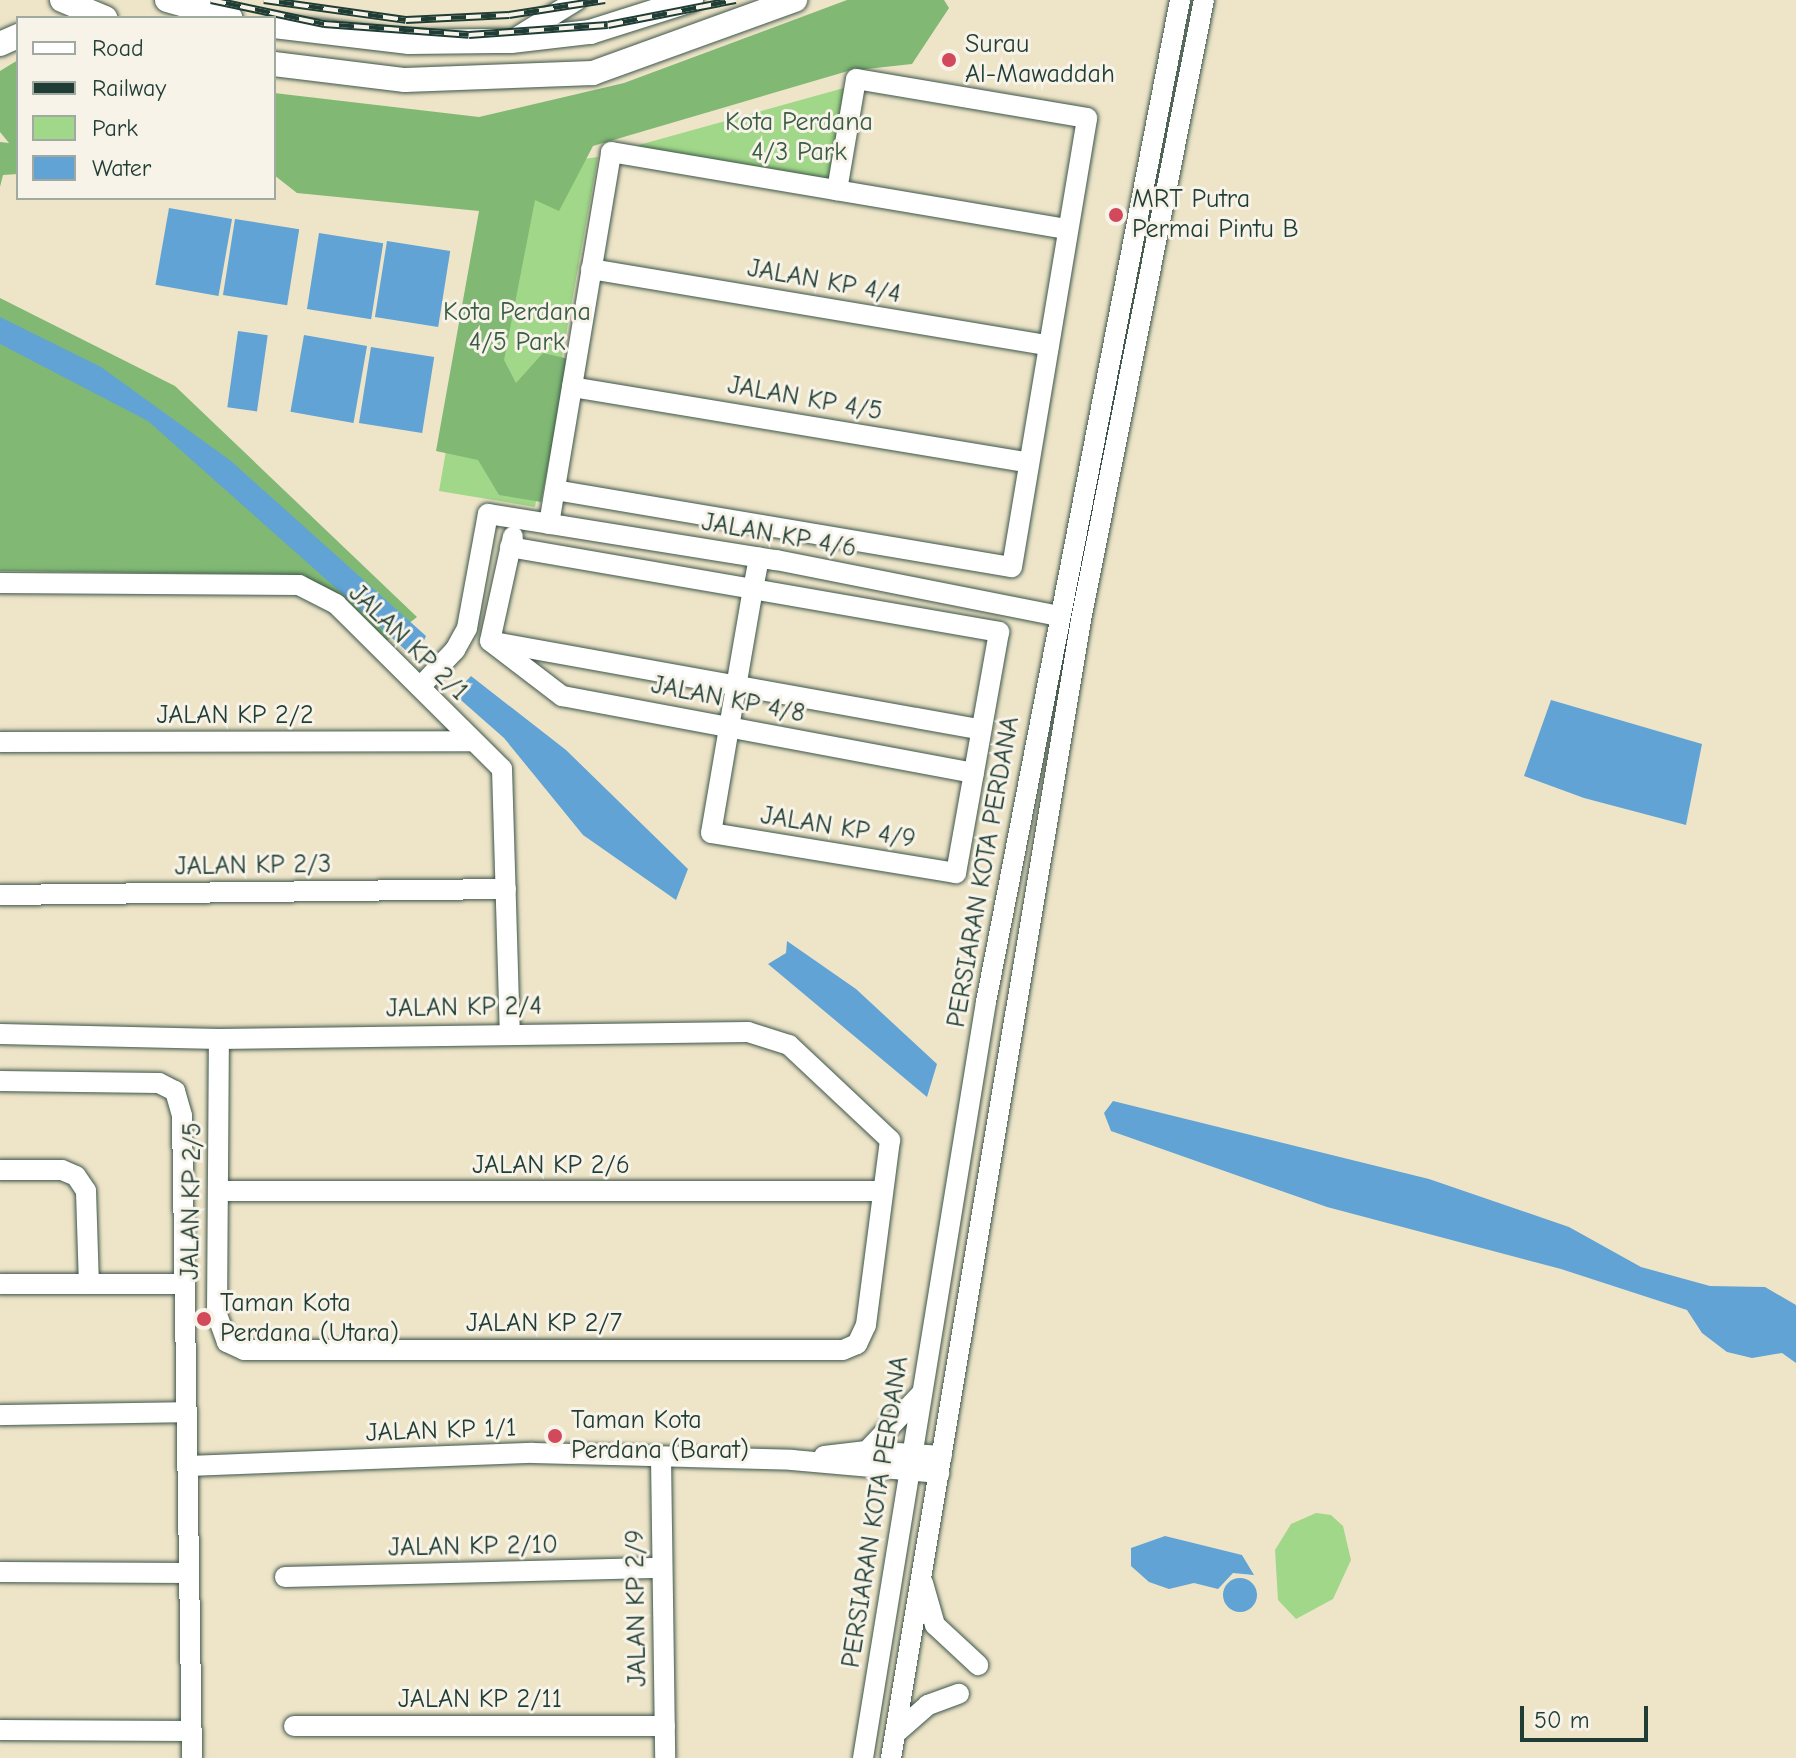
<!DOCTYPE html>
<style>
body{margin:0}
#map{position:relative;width:1796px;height:1758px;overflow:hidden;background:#eee5c9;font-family:"Comic Neue",sans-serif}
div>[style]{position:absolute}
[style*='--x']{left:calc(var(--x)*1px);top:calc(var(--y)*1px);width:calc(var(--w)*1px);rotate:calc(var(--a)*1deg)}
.green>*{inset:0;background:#a1d788}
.forest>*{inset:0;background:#80b874}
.water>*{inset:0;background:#61a3d5;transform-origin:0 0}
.round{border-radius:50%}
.roads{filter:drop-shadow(0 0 2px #3e564a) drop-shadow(0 0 2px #3e564a)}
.minor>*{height:20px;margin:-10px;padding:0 10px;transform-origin:10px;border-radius:10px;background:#fff}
.major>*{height:24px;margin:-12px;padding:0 12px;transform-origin:12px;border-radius:12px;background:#fff}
.rail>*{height:8px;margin-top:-4px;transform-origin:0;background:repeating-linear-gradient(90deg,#f7f3e8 0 15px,#1f3d34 0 30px);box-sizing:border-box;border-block:2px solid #1f3d34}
.dots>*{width:22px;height:22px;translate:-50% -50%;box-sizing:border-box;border:4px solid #f7f3e8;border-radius:50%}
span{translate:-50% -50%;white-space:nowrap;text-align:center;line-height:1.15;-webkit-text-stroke:6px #f7f3e8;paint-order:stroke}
.poi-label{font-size:26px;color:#1f3d34}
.left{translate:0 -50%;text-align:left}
.park-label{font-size:26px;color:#395c45}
.street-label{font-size:26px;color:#1f3d34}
.legend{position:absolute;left:16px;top:16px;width:260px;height:184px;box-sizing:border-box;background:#f7f3e8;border:2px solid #a1aaa0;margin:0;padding:10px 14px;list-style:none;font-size:24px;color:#1f3d34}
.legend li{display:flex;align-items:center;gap:16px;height:40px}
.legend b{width:40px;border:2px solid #a1aaa0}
.scale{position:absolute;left:1520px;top:1706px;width:128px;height:36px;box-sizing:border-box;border:4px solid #1f3d34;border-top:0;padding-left:10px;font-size:24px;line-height:28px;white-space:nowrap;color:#1f3d34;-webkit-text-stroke:6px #f7f3e8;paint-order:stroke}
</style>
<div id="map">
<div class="green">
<div style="clip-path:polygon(844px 88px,829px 179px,628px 148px)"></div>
<div style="clip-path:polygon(598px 157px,535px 507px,439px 491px,469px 317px,507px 170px)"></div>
<div style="clip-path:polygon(1316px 1513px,1331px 1515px,1343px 1526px,1351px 1560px,1333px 1599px,1296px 1619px,1278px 1600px,1275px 1550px,1291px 1524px)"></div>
</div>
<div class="forest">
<div style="clip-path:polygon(847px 0,944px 0,949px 8px,912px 64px,848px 71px,593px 146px,559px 211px,535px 200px,504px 360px,516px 383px,543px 353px,569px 359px,541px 502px,499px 495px,478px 460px,436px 451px,479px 211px,297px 193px,274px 175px,274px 93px,479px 117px,624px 83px)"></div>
<div style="clip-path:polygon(18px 60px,18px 174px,3px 175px,0 187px,0 142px,9px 143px,0 132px,0 71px)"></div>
<div style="clip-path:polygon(0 298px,175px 386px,417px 617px,384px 643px,304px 575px,0 571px)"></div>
</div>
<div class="water">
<div style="left:169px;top:208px;width:64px;height:78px;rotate:10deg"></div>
<div style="left:235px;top:219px;width:65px;height:77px;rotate:9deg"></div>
<div style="left:319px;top:233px;width:65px;height:77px;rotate:9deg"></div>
<div style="left:387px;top:241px;width:64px;height:77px;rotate:9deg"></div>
<div style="clip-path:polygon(0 317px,101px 367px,231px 461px,426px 636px,422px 645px,410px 654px,148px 421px,0 344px)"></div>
<div style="left:238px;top:331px;width:30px;height:77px;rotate:8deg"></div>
<div style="left:304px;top:335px;width:64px;height:78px;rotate:10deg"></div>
<div style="left:371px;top:347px;width:64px;height:77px;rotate:9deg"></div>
<div style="clip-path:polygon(471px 676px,566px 750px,688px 869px,676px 900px,583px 835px,504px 738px,454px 694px)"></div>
<div style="clip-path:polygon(1551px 700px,1702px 744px,1686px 825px,1584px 798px,1524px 776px)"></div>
<div style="clip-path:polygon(787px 941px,856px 989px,937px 1064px,927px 1097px,768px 964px,786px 953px)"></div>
<div style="clip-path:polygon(1113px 1101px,1429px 1179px,1569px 1227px,1641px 1267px,1710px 1286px,1765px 1287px,1796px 1305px,1796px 1363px,1782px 1353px,1752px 1358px,1727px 1352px,1702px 1333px,1687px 1310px,1561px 1269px,1327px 1207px,1111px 1131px,1104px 1113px)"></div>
<div style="clip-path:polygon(1165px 1536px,1242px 1555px,1254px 1575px,1233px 1573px,1218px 1589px,1194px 1583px,1169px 1589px,1149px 1582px,1131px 1566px,1131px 1548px)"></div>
<div class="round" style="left:1223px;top:1578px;width:34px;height:34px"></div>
</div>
<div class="roads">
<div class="minor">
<div style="--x:514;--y:39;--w:74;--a:-31.8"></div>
<div style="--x:591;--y:269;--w:464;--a:9.5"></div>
<div style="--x:572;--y:387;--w:463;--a:9.4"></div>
<div style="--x:555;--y:490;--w:463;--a:9.6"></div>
<div style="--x:1012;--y:567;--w:455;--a:-80.5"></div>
<div style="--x:1087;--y:118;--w:234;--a:-170.4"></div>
<div style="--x:856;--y:79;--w:113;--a:99.7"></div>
<div style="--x:549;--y:524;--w:377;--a:-80.5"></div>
<div style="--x:611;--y:152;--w:463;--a:9.6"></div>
<div style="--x:510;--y:547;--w:247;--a:9.8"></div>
<div style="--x:753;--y:589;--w:250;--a:9.9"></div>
<div style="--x:999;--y:632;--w:245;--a:100.1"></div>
<div style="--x:956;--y:873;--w:248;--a:-170.7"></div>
<div style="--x:711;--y:833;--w:148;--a:-80.3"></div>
<div style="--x:736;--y:687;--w:99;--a:-80.2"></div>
<div style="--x:753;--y:589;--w:32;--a:-79"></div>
<div style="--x:0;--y:583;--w:299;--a:0.4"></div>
<div style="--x:299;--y:585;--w:42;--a:27.2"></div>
<div style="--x:336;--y:604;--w:234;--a:44.8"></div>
<div style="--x:502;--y:769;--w:263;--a:88.3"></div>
<div style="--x:490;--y:641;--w:91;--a:37.4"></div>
<div style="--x:562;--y:696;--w:419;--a:10.6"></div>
<div style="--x:490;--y:641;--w:107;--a:-77.6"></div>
<div style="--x:494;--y:642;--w:495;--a:10.2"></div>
<div style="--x:420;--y:687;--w:51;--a:-46.6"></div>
<div style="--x:455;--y:650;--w:25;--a:-61"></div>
<div style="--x:467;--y:628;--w:116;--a:-79.6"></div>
<div style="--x:488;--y:514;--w:292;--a:9.1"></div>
<div style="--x:776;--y:560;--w:288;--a:11.2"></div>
<div style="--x:0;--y:742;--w:470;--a:-0.1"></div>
<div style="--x:0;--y:895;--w:506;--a:-0.68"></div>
<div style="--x:0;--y:1034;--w:219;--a:1.3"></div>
<div style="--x:219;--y:1039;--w:529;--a:-0.76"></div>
<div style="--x:748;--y:1032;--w:43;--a:17.6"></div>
<div style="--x:789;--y:1045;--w:139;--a:43.2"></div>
<div style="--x:890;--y:1140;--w:187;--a:97.4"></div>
<div style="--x:866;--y:1325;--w:21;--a:115"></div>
<div style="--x:857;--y:1344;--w:15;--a:157"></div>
<div style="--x:843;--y:1350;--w:599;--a:180"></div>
<div style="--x:244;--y:1350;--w:19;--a:-155"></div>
<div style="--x:227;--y:1342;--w:30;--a:-110"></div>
<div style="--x:217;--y:1314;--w:275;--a:-89.6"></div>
<div style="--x:0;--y:1081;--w:159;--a:0.7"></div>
<div style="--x:159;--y:1083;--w:18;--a:27"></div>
<div style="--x:175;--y:1091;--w:26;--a:74"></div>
<div style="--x:182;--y:1116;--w:642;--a:89.11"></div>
<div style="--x:0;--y:1170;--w:62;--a:0"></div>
<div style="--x:62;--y:1170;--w:15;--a:23"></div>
<div style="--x:76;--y:1176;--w:18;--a:56"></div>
<div style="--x:86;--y:1191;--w:93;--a:88.2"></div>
<div style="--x:220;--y:1191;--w:663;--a:0"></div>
<div style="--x:0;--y:1284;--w:185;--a:0"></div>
<div style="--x:0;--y:1415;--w:187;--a:-0.9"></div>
<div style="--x:867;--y:1451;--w:79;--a:-46.5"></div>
<div style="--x:824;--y:1456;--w:43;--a:-6.6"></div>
<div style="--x:867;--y:1451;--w:75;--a:3.8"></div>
<div style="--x:661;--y:1457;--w:301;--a:89.2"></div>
<div style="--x:188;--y:1466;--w:345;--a:-2.2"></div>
<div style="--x:533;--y:1453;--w:259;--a:1.5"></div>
<div style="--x:792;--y:1460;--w:148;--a:5.1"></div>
<div style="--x:0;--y:1572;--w:189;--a:0.3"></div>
<div style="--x:285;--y:1577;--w:377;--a:-1.4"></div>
<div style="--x:923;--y:1583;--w:44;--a:74.1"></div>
<div style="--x:935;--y:1625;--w:59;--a:42.9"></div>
<div style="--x:294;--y:1726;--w:371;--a:0"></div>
<div style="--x:0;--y:1730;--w:192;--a:0.3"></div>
<div style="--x:896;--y:1733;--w:43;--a:-41.2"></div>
<div style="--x:928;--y:1705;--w:33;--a:-20"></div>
<div style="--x:863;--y:1758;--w:766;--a:-80.76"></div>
<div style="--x:986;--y:1002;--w:1021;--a:-79.04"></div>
<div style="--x:891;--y:1758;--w:1154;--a:-80.52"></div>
<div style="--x:1081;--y:620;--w:632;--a:-78.78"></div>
</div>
<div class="major">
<div style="--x:62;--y:0;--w:47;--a:22.7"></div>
<div style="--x:167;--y:0;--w:66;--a:15.9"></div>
<div style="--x:274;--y:26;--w:136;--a:6.8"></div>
<div style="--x:409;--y:42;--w:102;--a:-0.6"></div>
<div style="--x:511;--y:41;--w:80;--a:-6.5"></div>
<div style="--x:590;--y:32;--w:106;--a:-17.6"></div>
<div style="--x:0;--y:44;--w:20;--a:-24"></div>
<div style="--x:274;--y:64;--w:132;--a:7"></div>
<div style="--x:405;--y:80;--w:188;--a:-2.1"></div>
<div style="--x:593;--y:73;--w:215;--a:-19.9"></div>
</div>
</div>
<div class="rail">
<div style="--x:211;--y:0;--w:116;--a:12"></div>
<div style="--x:324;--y:24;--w:145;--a:4.3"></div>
<div style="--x:469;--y:35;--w:139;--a:-4.1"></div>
<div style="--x:608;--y:25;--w:130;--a:-11.1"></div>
<div style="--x:264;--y:0;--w:143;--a:8"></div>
<div style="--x:406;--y:20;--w:103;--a:-2.8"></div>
<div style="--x:509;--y:15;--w:97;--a:-8.9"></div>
</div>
<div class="dots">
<div style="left:949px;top:60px;background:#d1495b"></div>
<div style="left:1116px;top:215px;background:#d1495b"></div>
<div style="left:204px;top:1319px;background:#d1495b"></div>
<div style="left:555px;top:1436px;background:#d1495b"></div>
</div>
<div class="poi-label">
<span class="left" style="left:965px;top:60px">Surau<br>Al-Mawaddah</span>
<span class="left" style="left:1132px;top:215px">MRT Putra<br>Permai Pintu B</span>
<span class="left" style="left:220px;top:1319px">Taman Kota<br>Perdana (Utara)</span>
<span class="left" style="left:571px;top:1436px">Taman Kota<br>Perdana (Barat)</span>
</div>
<div class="park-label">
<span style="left:799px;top:138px">Kota Perdana<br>4/3 Park</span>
<span style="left:517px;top:328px">Kota Perdana<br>4/5 Park</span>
</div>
<div class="street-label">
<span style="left:824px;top:282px;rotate:10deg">JALAN KP 4/4</span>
<span style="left:805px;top:399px;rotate:10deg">JALAN KP 4/5</span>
<span style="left:779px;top:536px;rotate:10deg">JALAN KP 4/6</span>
<span style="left:408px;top:643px;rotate:44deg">JALAN KP 2/1</span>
<span style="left:728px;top:700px;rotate:11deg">JALAN KP 4/8</span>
<span style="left:235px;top:716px">JALAN KP 2/2</span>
<span style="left:838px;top:828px;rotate:9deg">JALAN KP 4/9</span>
<span style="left:253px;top:866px;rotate:-1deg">JALAN KP 2/3</span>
<span style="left:984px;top:872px;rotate:-80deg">PERSIARAN KOTA PERDANA</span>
<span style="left:464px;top:1008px;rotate:-1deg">JALAN KP 2/4</span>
<span style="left:551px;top:1166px">JALAN KP 2/6</span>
<span style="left:192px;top:1201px;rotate:-89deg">JALAN KP 2/5</span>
<span style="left:544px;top:1324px">JALAN KP 2/7</span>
<span style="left:441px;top:1431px;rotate:-2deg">JALAN KP 1/1</span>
<span style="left:876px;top:1512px;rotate:-81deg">PERSIARAN KOTA PERDANA</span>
<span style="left:473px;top:1547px;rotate:-1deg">JALAN KP 2/10</span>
<span style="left:637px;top:1608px;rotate:-91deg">JALAN KP 2/9</span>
<span style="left:480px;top:1700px">JALAN KP 2/11</span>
</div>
<ul class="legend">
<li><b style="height:10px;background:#fff"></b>Road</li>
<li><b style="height:10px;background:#1f3d34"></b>Railway</li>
<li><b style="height:22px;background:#a1d788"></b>Park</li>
<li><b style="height:22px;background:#61a3d5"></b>Water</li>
</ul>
<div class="scale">50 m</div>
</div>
